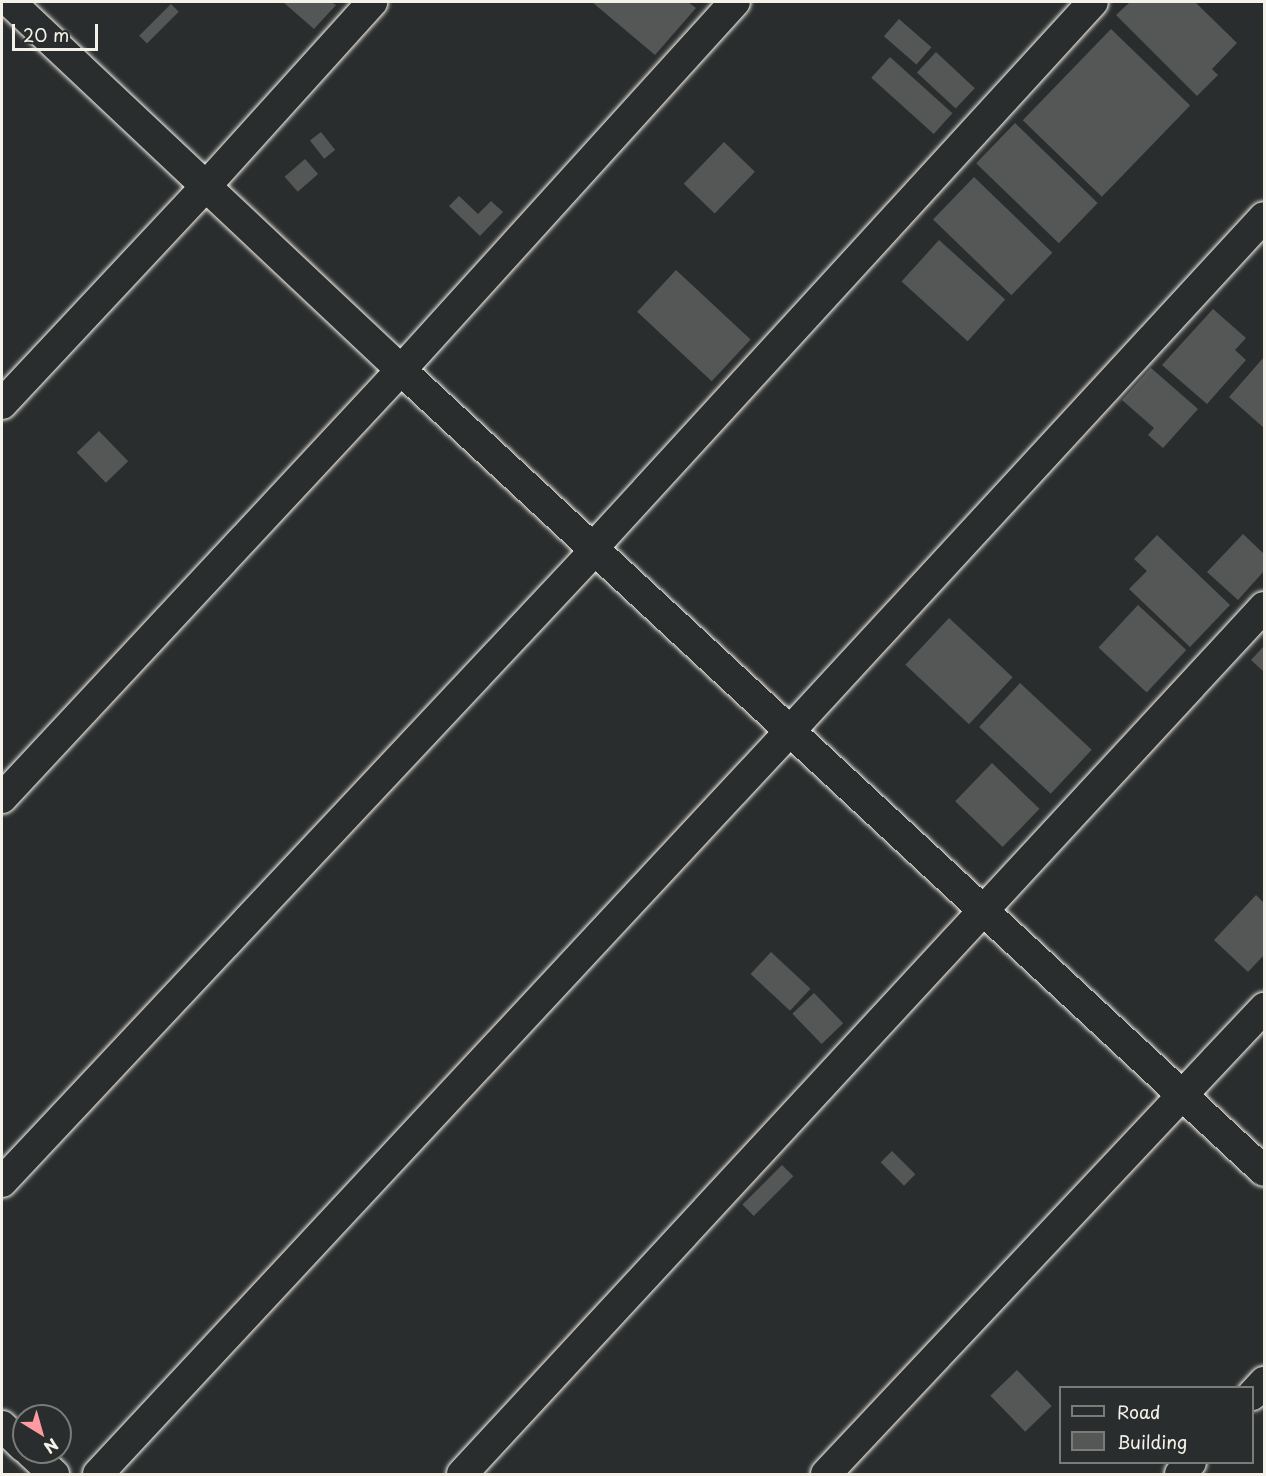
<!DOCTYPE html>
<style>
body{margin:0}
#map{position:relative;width:1266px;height:1476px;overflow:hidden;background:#2a2d2e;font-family:"Playpen Sans",sans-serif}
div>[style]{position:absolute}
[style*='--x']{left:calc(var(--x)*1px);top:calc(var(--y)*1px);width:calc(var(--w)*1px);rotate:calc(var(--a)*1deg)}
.building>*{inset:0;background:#555756;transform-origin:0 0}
.roads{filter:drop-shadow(0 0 2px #f4f1e8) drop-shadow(0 0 2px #f4f1e8)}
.minor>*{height:30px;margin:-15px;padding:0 15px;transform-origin:15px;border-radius:15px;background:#2a2d2e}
span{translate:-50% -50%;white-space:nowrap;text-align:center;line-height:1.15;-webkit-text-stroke:5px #2a2d2e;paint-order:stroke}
.frame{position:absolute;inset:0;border:3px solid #f4f1e8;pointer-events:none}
.legend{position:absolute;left:1059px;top:1386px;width:195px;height:78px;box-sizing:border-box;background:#2a2d2e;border:2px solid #7b7b78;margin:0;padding:8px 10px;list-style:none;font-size:18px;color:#f4f1e8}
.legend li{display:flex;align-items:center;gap:12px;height:30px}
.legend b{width:30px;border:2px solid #7b7b78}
.north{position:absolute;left:12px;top:1404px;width:60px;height:60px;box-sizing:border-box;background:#2a2d2e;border:2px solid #7b7b78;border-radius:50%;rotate:143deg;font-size:16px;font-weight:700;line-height:24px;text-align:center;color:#f4f1e8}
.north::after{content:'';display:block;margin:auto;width:21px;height:27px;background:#ff9aa2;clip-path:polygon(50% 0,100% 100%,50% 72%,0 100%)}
.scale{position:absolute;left:12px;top:24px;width:86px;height:27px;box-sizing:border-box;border:3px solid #f4f1e8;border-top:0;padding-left:8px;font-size:18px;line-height:21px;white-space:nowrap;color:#f4f1e8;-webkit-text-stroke:4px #2a2d2e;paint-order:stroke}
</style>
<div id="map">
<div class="building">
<div style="clip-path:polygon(283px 2px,331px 2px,336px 5px,314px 29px)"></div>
<div style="clip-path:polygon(592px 2px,688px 2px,696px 8px,655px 55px)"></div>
<div style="clip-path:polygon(1130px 2px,1195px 2px,1237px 43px,1212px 69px,1218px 75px,1197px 96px,1116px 15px)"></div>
<div style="left:171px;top:4px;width:11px;height:45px;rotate:45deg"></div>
<div style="left:899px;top:19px;width:43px;height:23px;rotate:41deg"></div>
<div style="left:1111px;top:29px;width:110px;height:127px;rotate:44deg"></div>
<div style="left:936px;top:52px;width:53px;height:28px;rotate:43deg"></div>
<div style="left:890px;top:57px;width:84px;height:28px;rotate:42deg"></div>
<div style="left:1015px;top:123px;width:115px;height:56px;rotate:44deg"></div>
<div style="left:321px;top:132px;width:23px;height:14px;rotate:52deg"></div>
<div style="left:724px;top:142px;width:43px;height:58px;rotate:44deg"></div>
<div style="left:305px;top:159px;width:20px;height:27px;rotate:49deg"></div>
<div style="left:974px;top:177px;width:109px;height:59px;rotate:44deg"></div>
<div style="clip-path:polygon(459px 196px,478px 214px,491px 201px,503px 212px,480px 236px,449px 206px)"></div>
<div style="left:939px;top:240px;width:89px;height:56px;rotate:42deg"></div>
<div style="left:676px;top:270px;width:102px;height:57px;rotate:43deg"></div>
<div style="clip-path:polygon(1213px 309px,1246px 338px,1235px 350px,1246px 360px,1207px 404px,1162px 365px)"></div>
<div style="clip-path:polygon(1264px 357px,1264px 428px,1229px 397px)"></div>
<div style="clip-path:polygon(1151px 368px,1198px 409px,1163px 448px,1148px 435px,1154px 428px,1122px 400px)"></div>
<div style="left:99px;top:431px;width:42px;height:31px;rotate:46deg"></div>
<div style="clip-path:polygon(1243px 534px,1264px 554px,1264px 571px,1238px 600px,1207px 572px)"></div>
<div style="clip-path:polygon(1157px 535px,1230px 605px,1190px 647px,1129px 589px,1147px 571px,1134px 559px)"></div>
<div style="left:1138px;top:605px;width:66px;height:58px;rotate:43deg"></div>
<div style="left:949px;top:618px;width:87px;height:64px;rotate:43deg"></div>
<div style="clip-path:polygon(1264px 646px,1264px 672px,1251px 660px)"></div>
<div style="left:1020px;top:683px;width:98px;height:60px;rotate:43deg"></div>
<div style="left:992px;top:763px;width:66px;height:53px;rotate:44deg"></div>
<div style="clip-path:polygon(1256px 895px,1264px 903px,1264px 955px,1248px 972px,1214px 940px)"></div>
<div style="left:771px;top:952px;width:54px;height:30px;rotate:43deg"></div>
<div style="left:814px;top:993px;width:42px;height:30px;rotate:46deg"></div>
<div style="left:892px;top:1151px;width:33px;height:16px;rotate:45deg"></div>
<div style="left:782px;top:1165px;width:16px;height:56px;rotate:45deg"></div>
<div style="left:1017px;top:1370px;width:50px;height:37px;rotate:46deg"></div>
</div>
<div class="roads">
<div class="minor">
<div style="--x:10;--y:2;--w:537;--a:43.26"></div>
<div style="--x:401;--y:370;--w:1177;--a:42.87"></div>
<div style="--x:2;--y:404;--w:299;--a:-46.9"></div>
<div style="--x:206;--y:186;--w:248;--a:-47.9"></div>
<div style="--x:2;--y:798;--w:585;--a:-47.01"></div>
<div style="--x:401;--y:370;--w:497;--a:-47.8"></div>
<div style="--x:2;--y:1182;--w:867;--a:-46.82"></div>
<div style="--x:595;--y:550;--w:3;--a:-135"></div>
<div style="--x:593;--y:548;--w:740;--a:-47.52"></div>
<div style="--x:1252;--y:1395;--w:18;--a:-47"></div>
<div style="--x:2;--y:1426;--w:30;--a:44"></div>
<div style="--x:30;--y:1452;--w:33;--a:43"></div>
<div style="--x:98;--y:1474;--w:1015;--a:-47.04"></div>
<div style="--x:790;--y:731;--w:699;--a:-47.32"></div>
<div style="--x:462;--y:1474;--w:1181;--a:-47.23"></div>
<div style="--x:826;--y:1474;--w:640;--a:-46.77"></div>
<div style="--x:1180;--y:1474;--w:16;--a:-47"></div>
</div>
</div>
<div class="frame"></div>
<ul class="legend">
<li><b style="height:8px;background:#2a2d2e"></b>Road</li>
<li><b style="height:16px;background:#555756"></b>Building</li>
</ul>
<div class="north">N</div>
<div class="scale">20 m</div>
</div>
